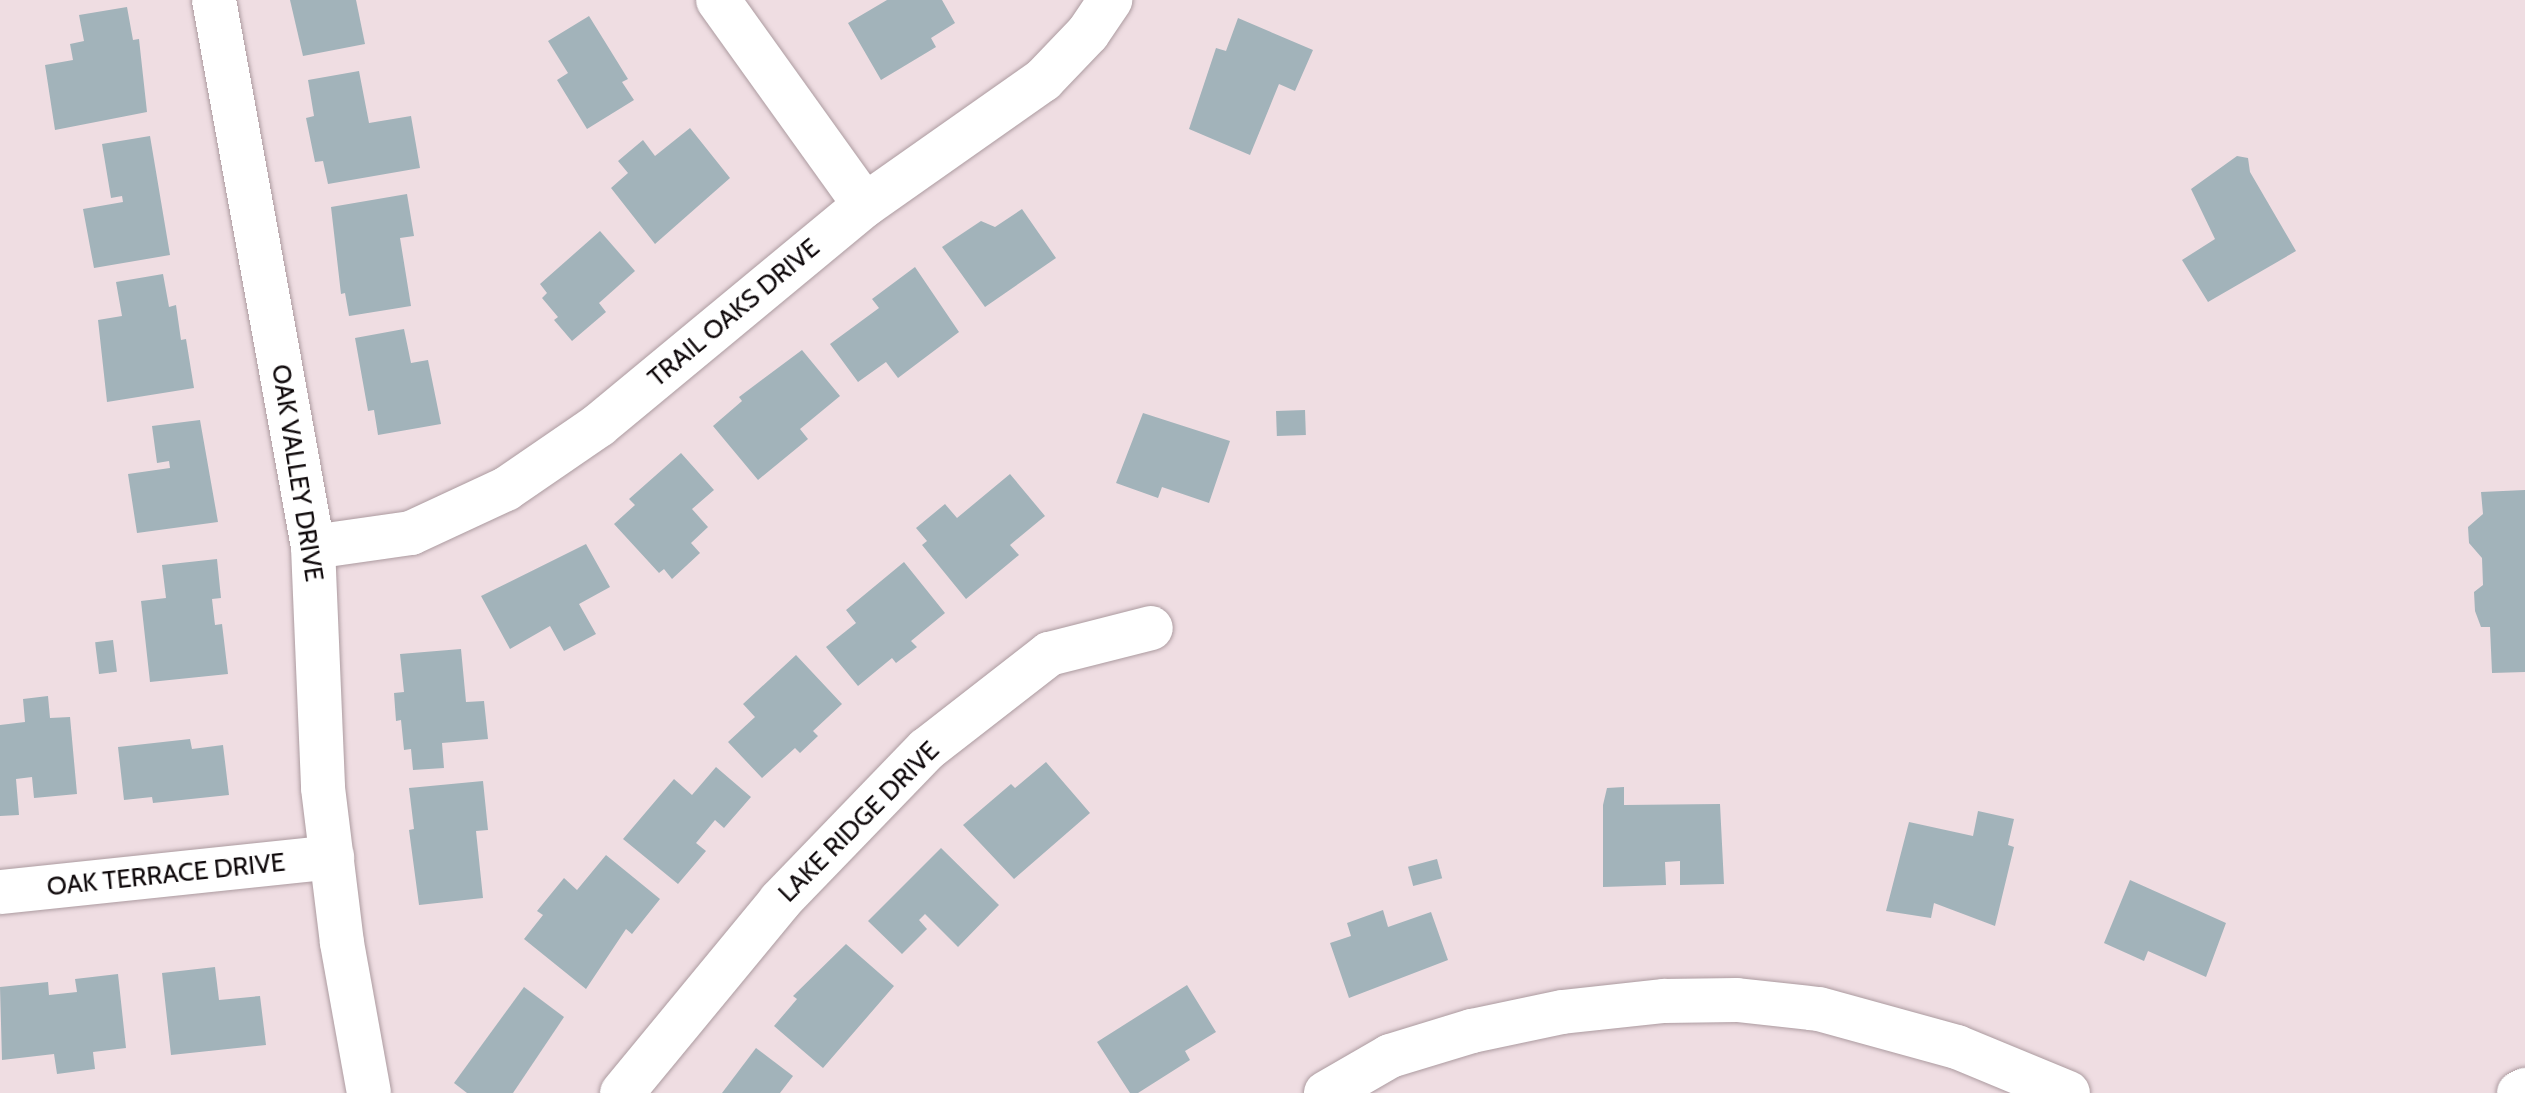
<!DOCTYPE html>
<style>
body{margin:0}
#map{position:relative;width:2525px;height:1093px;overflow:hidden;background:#efdde2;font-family:Cabin,sans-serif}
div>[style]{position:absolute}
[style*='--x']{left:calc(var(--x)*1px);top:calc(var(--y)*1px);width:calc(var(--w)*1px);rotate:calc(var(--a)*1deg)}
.building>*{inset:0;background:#a2b3ba;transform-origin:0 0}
.roads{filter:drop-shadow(0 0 2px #ac9ba0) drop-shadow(0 0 2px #ac9ba0)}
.minor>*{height:44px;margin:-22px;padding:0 22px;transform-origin:22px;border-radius:22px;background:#fff}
span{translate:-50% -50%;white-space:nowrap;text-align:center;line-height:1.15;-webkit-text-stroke:6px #fff;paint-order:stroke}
.street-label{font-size:26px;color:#100a0c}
</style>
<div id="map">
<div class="building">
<div style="clip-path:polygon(290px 0,356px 0,365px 44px,303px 56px)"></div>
<div style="clip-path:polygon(887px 0,942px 0,955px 23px,931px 38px,936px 47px,881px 80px,848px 23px)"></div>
<div style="clip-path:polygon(127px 7px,133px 40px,139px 39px,147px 112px,55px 130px,45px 65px,73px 60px,70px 44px,84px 41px,79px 15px)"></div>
<div style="clip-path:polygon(589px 16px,628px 79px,622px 82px,634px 100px,587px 129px,557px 80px,568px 73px,548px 41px)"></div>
<div style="clip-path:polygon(1238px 18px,1313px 50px,1295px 91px,1279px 84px,1250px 155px,1189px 129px,1216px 48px,1226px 51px)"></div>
<div style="clip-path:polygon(359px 71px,369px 123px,411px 116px,420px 168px,328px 184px,323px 161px,315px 162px,306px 118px,314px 116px,308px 80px)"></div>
<div style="clip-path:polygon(690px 128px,730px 178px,655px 244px,611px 188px,628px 173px,618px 161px,643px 140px,655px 156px)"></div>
<div style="clip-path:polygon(150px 136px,170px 255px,94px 268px,83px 209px,123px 202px,122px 196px,111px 198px,102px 144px)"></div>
<div style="clip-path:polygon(2237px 156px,2248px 158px,2250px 172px,2296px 251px,2208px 302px,2182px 260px,2215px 239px,2191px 189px)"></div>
<div style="clip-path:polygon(407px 194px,414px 236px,400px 238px,411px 306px,349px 316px,345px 293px,341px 294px,331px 207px)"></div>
<div style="clip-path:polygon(1022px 209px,1056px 258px,985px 307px,942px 247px,981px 221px,995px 227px)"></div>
<div style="clip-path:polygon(600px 231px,635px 271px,599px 303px,606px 312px,572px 341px,554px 320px,558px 317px,542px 298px,547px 293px,540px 284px)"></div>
<div style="clip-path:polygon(915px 267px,959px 332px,898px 378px,886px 362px,858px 382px,830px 344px,879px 308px,872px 299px)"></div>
<div style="clip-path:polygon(163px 274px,169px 307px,176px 305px,181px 340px,186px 339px,194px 388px,107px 402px,98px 320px,122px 316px,116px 282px)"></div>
<div style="clip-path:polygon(404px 329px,411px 363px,428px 360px,441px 424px,378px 435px,374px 410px,368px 411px,355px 338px)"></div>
<div style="clip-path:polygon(802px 350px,840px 396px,800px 429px,808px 439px,758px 480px,713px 426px,742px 401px,739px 397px)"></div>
<div style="left:1305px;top:410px;width:25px;height:29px;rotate:88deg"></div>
<div style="clip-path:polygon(1143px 413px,1230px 441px,1209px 503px,1162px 487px,1158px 498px,1116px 483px)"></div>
<div style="clip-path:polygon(200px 420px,218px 522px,137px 533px,128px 474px,170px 468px,169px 461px,157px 463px,152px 426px)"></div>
<div style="clip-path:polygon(681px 453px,714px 490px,692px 509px,708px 527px,691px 543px,700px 553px,672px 579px,664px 569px,659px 573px,614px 524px,635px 505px,629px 499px)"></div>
<div style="clip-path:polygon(1010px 474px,1045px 516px,1010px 545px,1019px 555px,966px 599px,922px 545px,927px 541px,916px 528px,945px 504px,957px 518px)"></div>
<div style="clip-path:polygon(2525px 490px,2525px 672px,2492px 673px,2490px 627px,2481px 627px,2475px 611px,2474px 592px,2483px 585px,2482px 558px,2469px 543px,2468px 527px,2483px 514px,2481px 492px)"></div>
<div style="clip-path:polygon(586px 544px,610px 587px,579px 604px,596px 634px,564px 651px,550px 626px,510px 649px,481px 596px)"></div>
<div style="clip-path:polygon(217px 559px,221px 598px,212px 599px,215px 625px,222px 624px,228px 674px,150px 682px,141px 601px,166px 598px,162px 565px)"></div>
<div style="clip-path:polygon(904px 562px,945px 613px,911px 641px,917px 647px,896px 663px,892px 658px,858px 686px,826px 647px,856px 623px,846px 610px)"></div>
<div style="left:113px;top:640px;width:32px;height:18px;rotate:83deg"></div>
<div style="clip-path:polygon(461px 649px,466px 702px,484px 701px,488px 739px,442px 743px,444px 768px,413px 770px,411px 749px,404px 750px,401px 720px,396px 721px,394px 693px,404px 692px,400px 654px)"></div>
<div style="clip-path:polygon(796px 655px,842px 704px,813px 731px,818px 736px,800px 753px,795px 748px,762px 778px,728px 742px,755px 717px,743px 704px)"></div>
<div style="clip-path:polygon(48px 696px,50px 718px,70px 717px,77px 794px,34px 798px,32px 777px,16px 779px,19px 815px,0 816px,0 725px,25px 722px,23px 699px)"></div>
<div style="clip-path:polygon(190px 739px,192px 749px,223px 745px,229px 795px,153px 803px,152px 797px,124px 800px,118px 747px)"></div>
<div style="clip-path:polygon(1046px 762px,1090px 813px,1014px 879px,963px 825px,1011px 784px,1015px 788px)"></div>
<div style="clip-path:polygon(716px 767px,751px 797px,724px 828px,715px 820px,696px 843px,706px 851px,678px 884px,623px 839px,674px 779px,692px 795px)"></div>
<div style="clip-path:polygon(483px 781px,488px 830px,476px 831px,483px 898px,419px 905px,409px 830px,414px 829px,409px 788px)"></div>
<div style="clip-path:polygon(1624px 787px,1624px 805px,1720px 804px,1724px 884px,1680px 885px,1680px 861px,1665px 862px,1666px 885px,1603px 887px,1603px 805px,1607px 788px)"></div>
<div style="clip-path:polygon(1978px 811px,2014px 819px,2008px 845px,2014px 847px,1995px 926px,1934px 903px,1931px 918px,1886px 911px,1909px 822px,1973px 836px)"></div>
<div style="clip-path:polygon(941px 848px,999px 905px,958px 947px,925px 914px,919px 920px,927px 929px,902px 954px,868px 921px)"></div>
<div style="clip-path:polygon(606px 855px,660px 899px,632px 934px,626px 929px,586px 989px,524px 939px,543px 915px,537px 911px,564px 878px,577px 890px)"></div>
<div style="left:1437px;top:859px;width:20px;height:30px;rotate:75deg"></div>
<div style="clip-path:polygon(2130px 880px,2226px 923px,2206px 977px,2148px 951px,2144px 961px,2104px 943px)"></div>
<div style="clip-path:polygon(1383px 910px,1388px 927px,1431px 912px,1448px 960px,1349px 998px,1330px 943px,1351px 936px,1347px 923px)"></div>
<div style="clip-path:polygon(846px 944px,894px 986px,823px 1068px,774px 1026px,797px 999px,793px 996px)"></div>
<div style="clip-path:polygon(215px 967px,219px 1000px,260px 996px,266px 1045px,171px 1055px,162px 973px)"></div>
<div style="clip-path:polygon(118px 974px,126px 1048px,93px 1052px,95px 1069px,57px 1074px,54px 1054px,2px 1060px,0 987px,48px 982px,49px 995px,77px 992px,75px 979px)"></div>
<div style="clip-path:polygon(1187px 985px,1216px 1032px,1185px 1051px,1190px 1060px,1138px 1093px,1130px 1093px,1097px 1042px)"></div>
<div style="clip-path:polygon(524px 987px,564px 1017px,513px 1093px,467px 1093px,454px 1083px)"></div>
<div style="clip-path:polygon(756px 1048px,793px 1076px,780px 1093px,722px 1093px)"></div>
</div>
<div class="roads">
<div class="minor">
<div style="--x:214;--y:0;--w:556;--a:79.74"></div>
<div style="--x:313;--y:547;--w:241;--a:87.6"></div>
<div style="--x:323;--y:788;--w:156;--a:83"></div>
<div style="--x:342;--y:943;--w:152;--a:79.8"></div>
<div style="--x:718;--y:0;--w:252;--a:54.4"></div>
<div style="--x:313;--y:547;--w:99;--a:-8.1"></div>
<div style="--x:411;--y:533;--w:105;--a:-24.9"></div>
<div style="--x:506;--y:489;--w:113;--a:-34.5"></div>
<div style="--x:599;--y:425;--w:345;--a:-39.6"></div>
<div style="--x:865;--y:205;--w:218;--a:-35.1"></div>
<div style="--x:1043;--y:80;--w:65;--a:-46.2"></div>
<div style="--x:1088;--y:33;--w:40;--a:-56"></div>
<div style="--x:0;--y:892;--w:334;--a:-6"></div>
<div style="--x:622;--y:1093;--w:249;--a:-50.5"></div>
<div style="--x:780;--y:901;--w:211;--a:-46"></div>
<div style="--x:927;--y:749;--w:155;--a:-37.9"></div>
<div style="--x:1049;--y:654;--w:105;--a:-14.3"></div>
<div style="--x:1326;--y:1093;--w:74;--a:-30"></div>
<div style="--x:1390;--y:1056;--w:86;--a:-17"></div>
<div style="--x:1472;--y:1031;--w:92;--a:-11.9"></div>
<div style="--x:1562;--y:1012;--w:103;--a:-6.2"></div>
<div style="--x:1664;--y:1001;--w:73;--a:-0.8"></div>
<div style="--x:1737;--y:1000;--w:82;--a:6.3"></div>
<div style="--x:1819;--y:1009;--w:143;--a:15.4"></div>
<div style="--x:1957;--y:1047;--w:120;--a:22.5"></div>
<div style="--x:2519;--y:1093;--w:7;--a:-27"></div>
</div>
</div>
<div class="street-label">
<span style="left:734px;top:313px;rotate:-40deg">TRAIL OAKS DRIVE</span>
<span style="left:297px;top:473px;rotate:81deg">OAK VALLEY DRIVE</span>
<span style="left:859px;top:822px;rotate:-45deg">LAKE RIDGE DRIVE</span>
<span style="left:166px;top:875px;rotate:-6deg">OAK TERRACE DRIVE</span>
</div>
</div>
